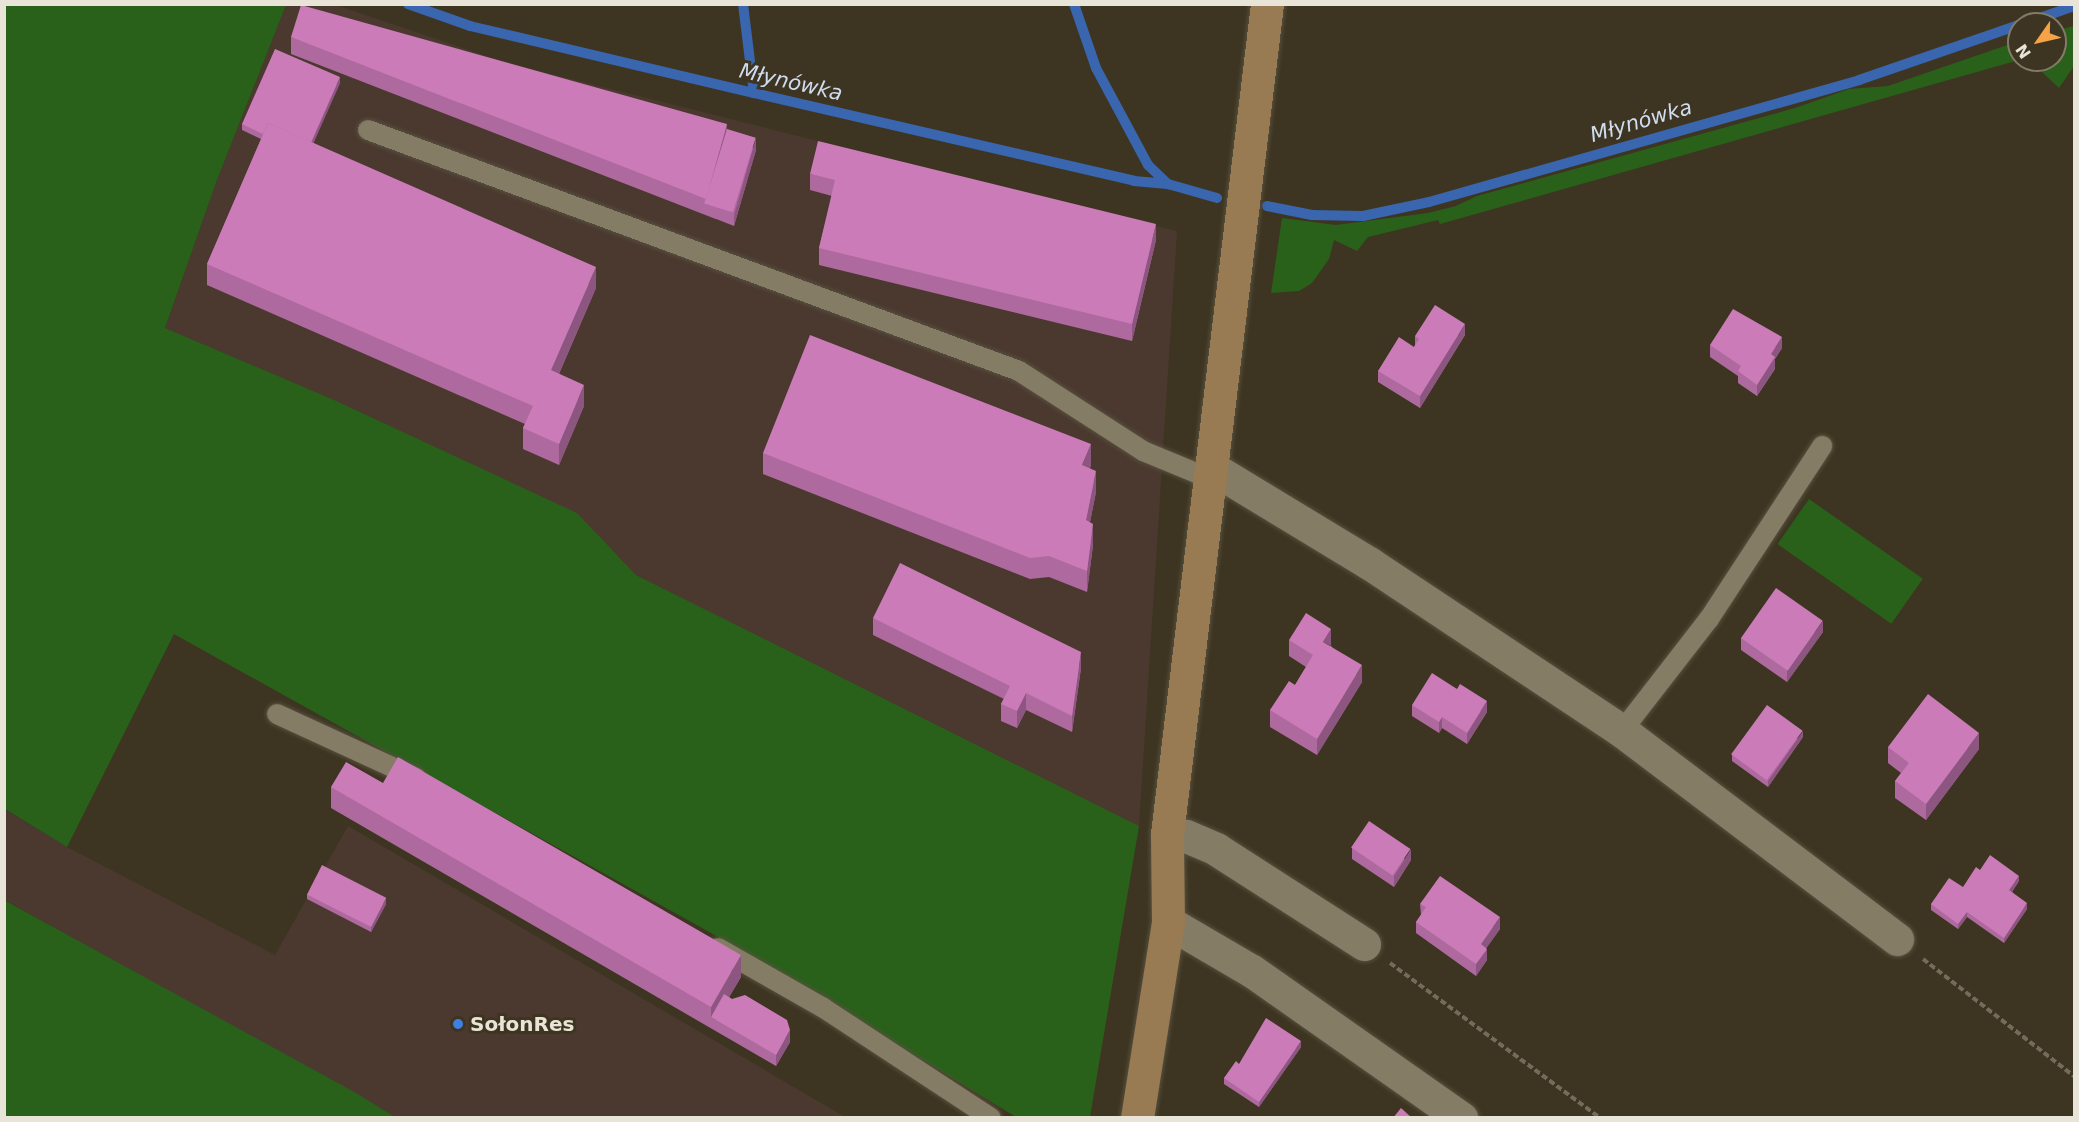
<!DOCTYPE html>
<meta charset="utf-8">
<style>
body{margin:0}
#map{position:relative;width:2079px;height:1122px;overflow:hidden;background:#3d3521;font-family:"DejaVu Sans",sans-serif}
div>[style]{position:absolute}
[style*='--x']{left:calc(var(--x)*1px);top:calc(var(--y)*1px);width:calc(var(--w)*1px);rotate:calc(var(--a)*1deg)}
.industrial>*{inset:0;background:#4b392f}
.green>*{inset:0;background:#29611a;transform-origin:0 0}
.stream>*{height:10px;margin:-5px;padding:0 5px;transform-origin:5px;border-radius:5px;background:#3966af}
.path>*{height:4px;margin-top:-2px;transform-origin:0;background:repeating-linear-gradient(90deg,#746c5b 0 6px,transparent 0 9px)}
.roads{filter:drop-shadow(0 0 2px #57503f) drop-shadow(0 0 2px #57503f)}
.lane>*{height:20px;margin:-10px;padding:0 10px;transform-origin:10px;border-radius:10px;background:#857c65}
.street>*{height:33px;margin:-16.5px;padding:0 16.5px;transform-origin:16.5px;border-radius:16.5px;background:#857c65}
.secondary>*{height:33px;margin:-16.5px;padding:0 16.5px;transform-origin:16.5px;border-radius:16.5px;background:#987a53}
.wall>*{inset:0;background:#ae6a9e}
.shaded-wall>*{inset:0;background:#8d5681}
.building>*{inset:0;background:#ca7bb8;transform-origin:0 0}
.dots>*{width:16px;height:16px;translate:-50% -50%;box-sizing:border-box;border:3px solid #3d3521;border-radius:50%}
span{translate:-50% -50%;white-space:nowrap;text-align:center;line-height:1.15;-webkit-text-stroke:6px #3d3521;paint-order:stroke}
.poi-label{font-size:20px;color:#e9e4d8;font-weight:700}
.left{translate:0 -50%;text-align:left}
.water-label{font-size:21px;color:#d0ddf1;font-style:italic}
.frame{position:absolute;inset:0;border:6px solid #e9e4d8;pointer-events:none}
.north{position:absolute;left:2007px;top:12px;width:60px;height:60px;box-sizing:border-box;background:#3d3521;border:2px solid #827b6a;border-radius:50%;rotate:236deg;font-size:16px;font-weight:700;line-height:24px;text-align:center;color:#e9e4d8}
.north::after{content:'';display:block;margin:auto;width:21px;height:27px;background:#f5a346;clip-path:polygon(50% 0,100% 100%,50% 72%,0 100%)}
</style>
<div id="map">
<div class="industrial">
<div style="clip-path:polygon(286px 5px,336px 5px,507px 63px,1177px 231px,1139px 826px,636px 575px,576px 513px,332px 399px,165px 328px,217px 180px)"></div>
<div style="clip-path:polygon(4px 809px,67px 847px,275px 955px,348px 826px,845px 1117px,395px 1117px,5px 900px)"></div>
</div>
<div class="green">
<div style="clip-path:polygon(4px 5px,286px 5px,217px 180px,165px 328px,332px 399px,577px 513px,636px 575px,1139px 826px,1090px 1117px,1016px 1117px,738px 948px,174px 634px,67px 847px,5px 809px)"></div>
<div style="clip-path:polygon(2074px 26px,2074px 66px,2059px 88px,2029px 60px,2055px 60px,2055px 31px)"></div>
<div style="clip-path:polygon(2019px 41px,2019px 60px,1440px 224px,1438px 220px,1368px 237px,1357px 251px,1334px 240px,1329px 259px,1312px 283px,1299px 291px,1271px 293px,1282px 218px,1336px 225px,1428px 213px,1456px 206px,1477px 196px,1795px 108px,1849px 89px,1888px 86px)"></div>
<div style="left:1809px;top:499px;width:139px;height:55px;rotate:35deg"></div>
<div style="clip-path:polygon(4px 900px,356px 1093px,395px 1117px,5px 1117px)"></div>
</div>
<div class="stream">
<div style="--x:408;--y:4;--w:66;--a:19.5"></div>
<div style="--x:470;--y:26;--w:292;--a:13.3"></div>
<div style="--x:754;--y:93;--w:390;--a:13"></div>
<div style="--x:1134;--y:181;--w:34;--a:5"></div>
<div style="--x:743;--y:4;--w:90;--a:83"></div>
<div style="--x:1074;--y:4;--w:68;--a:71"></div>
<div style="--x:1096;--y:68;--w:110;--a:61.8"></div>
<div style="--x:1148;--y:165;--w:28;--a:44"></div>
<div style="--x:1168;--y:184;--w:51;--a:15.9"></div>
<div style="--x:2023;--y:24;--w:54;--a:-19.4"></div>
<div style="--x:1267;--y:206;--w:46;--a:11.3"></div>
<div style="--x:1312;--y:215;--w:51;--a:1.1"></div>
<div style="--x:1363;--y:216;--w:67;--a:-12"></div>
<div style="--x:1429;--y:202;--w:447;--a:-15.8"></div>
<div style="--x:1859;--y:80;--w:169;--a:-19"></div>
</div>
<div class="path">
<div style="--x:1923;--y:959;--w:191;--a:37.8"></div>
<div style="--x:1390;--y:963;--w:261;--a:36.4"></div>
</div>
<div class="roads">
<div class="lane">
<div style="--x:368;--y:130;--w:694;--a:20.31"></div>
<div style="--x:1019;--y:371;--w:148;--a:32.8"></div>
<div style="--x:1143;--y:451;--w:74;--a:22.4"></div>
<div style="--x:277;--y:714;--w:153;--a:24.7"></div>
<div style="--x:1622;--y:731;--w:142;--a:-52.2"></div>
<div style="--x:1709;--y:619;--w:207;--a:-56.8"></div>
<div style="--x:718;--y:948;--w:120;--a:29.6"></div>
<div style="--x:822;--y:1007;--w:202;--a:33.3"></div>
</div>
<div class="street">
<div style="--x:1212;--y:468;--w:184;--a:31.2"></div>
<div style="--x:1369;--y:563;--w:304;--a:33.6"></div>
<div style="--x:1622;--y:731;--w:345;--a:37.1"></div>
<div style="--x:1167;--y:834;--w:19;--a:6"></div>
<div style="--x:1186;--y:836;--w:33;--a:23"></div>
<div style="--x:1216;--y:849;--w:176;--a:32.7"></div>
<div style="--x:1168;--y:922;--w:97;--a:30.3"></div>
<div style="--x:1252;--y:971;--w:256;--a:35.1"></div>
</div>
<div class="secondary">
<div style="--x:1137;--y:1118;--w:198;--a:-81"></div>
<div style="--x:1168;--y:922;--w:88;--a:-90.7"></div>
<div style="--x:1167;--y:834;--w:836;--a:-83.13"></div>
</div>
</div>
<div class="wall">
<div style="clip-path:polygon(291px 37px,727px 129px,756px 150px,734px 226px,291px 54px)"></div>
<div style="clip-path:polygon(340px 83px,313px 143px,596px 288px,559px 374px,584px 406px,559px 465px,523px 449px,523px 428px,525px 424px,207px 285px,207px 264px,261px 139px,242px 130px,242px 124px)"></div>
<div style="clip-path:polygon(810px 174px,1156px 240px,1132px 341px,819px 265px,819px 248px,832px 196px,810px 190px)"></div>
<div style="clip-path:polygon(1465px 335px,1420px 408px,1378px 382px,1378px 371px,1414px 347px,1415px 345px,1415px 336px)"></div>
<div style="clip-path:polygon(1710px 345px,1782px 348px,1775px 359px,1775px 369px,1757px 396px,1738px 383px,1738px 376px,1710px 357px)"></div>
<div style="clip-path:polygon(763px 453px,1091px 465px,1090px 468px,1096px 492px,1090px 522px,1093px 545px,1087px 592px,1049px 577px,1030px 579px,763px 474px)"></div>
<div style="clip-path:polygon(873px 618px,1081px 668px,1072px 732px,1026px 710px,1017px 728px,1001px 721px,1001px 704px,1004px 699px,873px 635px)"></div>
<div style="clip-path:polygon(1823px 632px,1787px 682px,1741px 650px,1741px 638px)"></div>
<div style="clip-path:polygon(1289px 640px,1331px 646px,1362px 682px,1317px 755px,1270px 727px,1270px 710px,1295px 685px,1306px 667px,1289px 656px)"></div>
<div style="clip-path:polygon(1412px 705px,1487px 712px,1467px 744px,1442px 728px,1439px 733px,1412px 716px)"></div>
<div style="clip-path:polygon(1803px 737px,1768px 787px,1732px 761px,1732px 755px)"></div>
<div style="clip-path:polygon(1888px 747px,1979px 749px,1926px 820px,1895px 798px,1895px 781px,1901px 773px,1888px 763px)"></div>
<div style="clip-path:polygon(383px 783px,741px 977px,729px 997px,790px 1042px,776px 1066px,331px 808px,331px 787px)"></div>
<div style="clip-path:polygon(1352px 848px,1411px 860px,1394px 887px,1352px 859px)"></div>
<div style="clip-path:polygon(2019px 881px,2012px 892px,2027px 909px,2004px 943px,1967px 917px,1958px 929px,1931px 910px,1931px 904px,1963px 887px)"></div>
<div style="clip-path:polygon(307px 894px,386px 904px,371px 932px,307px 899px)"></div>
<div style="clip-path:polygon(1420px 904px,1500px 929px,1486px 948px,1487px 960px,1476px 976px,1416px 933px,1416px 922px,1421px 915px)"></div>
<div style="clip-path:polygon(1301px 1047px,1259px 1107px,1224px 1084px,1224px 1078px,1239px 1064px)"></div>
</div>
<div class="shaded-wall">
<div style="clip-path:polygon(340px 77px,340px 83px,307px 158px,307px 153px)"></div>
<div style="clip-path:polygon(727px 124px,727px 141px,706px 204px,706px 199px)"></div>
<div style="clip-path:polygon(756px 138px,756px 150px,734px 226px,734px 215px)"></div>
<div style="clip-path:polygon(1156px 224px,1156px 240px,1132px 341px,1132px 324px)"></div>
<div style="clip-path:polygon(596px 267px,596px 288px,551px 392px,551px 370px)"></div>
<div style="clip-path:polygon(1465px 324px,1465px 335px,1420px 408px,1420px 396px)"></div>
<div style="clip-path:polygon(1782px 337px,1782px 348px,1775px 359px,1775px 369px,1757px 396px,1757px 385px,1771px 354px)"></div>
<div style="clip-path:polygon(584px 385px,584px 406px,559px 465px,559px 444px)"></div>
<div style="clip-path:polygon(1091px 444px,1091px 465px,1082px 486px,1082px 465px)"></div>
<div style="clip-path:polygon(1096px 471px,1096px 492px,1086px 542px,1086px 520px)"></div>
<div style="clip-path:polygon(1093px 524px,1093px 545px,1087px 592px,1087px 571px)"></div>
<div style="clip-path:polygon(1823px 621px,1823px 632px,1787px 682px,1787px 670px)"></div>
<div style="clip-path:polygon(1331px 629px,1331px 646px,1323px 642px)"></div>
<div style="clip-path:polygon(1081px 652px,1081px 668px,1072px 732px,1072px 716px)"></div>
<div style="clip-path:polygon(1362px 665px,1362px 682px,1317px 755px,1317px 739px)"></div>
<div style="clip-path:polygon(1026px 693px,1026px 710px,1017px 728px,1017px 711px)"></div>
<div style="clip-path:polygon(1487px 701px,1487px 712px,1467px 744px,1467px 733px)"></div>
<div style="clip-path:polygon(1442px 717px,1442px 728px,1439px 733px,1439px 722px)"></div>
<div style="clip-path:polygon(1803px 731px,1803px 737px,1768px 787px,1768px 781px)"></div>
<div style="clip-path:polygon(1979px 733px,1979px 749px,1926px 820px,1926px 804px)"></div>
<div style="clip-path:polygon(1411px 849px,1411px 860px,1394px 887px,1394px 876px)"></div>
<div style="clip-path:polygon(2019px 876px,2019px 881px,2009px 896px,2009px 890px)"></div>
<div style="clip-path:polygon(386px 898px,386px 904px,371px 932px,371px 926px)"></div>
<div style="clip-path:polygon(2027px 903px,2027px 909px,2004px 943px,2004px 938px)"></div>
<div style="clip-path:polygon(1967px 912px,1967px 917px,1958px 929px,1958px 924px)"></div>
<div style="clip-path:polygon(1500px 917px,1500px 929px,1481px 956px,1481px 944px)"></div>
<div style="clip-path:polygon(1487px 949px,1487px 960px,1476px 976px,1476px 964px)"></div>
<div style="clip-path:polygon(741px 955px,741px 977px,716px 1020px,711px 1017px,711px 1007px)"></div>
<div style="clip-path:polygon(790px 1030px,790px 1042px,776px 1066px,776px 1055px)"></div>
<div style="clip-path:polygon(1301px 1041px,1301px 1047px,1259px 1107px,1259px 1102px)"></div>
</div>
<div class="building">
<div style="clip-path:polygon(301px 5px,727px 124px,706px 199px,291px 37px)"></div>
<div style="clip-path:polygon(275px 49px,340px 77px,311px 142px,268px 123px,263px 134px,242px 124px)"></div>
<div style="clip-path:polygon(268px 123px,596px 267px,551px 370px,584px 385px,559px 444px,523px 428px,533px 406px,207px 264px)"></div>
<div style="left:727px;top:129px;width:30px;height:78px;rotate:17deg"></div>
<div style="clip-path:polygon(818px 141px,1156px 224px,1132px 324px,819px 248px,835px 180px,810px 174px)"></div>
<div style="clip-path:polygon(1435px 305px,1465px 324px,1420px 396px,1378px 371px,1399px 337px,1414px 347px,1419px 339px,1415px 336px)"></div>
<div style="clip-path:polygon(1733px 309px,1782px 337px,1771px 354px,1775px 357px,1757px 385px,1738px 371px,1741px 366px,1710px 345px)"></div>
<div style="clip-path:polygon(810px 335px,1091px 444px,1082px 465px,1096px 471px,1086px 520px,1093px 524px,1087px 571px,1049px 556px,1030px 558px,763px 453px)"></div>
<div style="clip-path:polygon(900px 563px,1081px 652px,1072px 716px,1026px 693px,1017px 711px,1001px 704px,1010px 686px,873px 618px)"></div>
<div style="left:1776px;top:588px;width:57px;height:61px;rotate:35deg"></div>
<div style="clip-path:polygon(1306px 613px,1331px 629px,1323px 642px,1362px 665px,1317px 739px,1270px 710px,1289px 681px,1295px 685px,1313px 655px,1289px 640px)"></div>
<div style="clip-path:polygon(1432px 673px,1457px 689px,1460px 684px,1487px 701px,1467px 733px,1442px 717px,1439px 722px,1412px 705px)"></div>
<div style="clip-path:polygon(1928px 694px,1979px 733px,1926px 804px,1895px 781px,1909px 763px,1888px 747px)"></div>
<div style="left:1767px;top:705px;width:44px;height:61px;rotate:36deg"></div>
<div style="clip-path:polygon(398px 757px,741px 955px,711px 1007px,331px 787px,346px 762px,383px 783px)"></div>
<div style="left:1369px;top:821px;width:50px;height:32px;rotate:34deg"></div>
<div style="clip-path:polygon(1990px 855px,2019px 876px,2009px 890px,2027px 903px,2004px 938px,1967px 912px,1958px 924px,1931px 904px,1949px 878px,1963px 887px,1976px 867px,1980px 870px)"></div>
<div style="left:322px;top:865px;width:72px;height:33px;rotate:27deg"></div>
<div style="clip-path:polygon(1440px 876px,1500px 917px,1481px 944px,1487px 949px,1476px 964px,1416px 922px,1426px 907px,1420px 904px)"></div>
<div style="clip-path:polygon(724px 994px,732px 999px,745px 995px,787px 1020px,790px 1030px,776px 1055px,711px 1017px)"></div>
<div style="clip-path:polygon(1266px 1018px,1301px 1041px,1259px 1102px,1224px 1078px,1236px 1061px,1239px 1064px)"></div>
<div style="clip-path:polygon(1401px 1108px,1412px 1118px,1393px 1118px)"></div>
</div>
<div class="dots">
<div style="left:458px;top:1024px;background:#3f7fe0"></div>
</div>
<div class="poi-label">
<span class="left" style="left:470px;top:1024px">SołonRes</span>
</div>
<div class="water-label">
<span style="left:791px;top:82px;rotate:13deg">Młynówka</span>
<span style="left:1641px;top:121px;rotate:-16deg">Młynówka</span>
</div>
<div class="frame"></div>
<div class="north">N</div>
</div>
